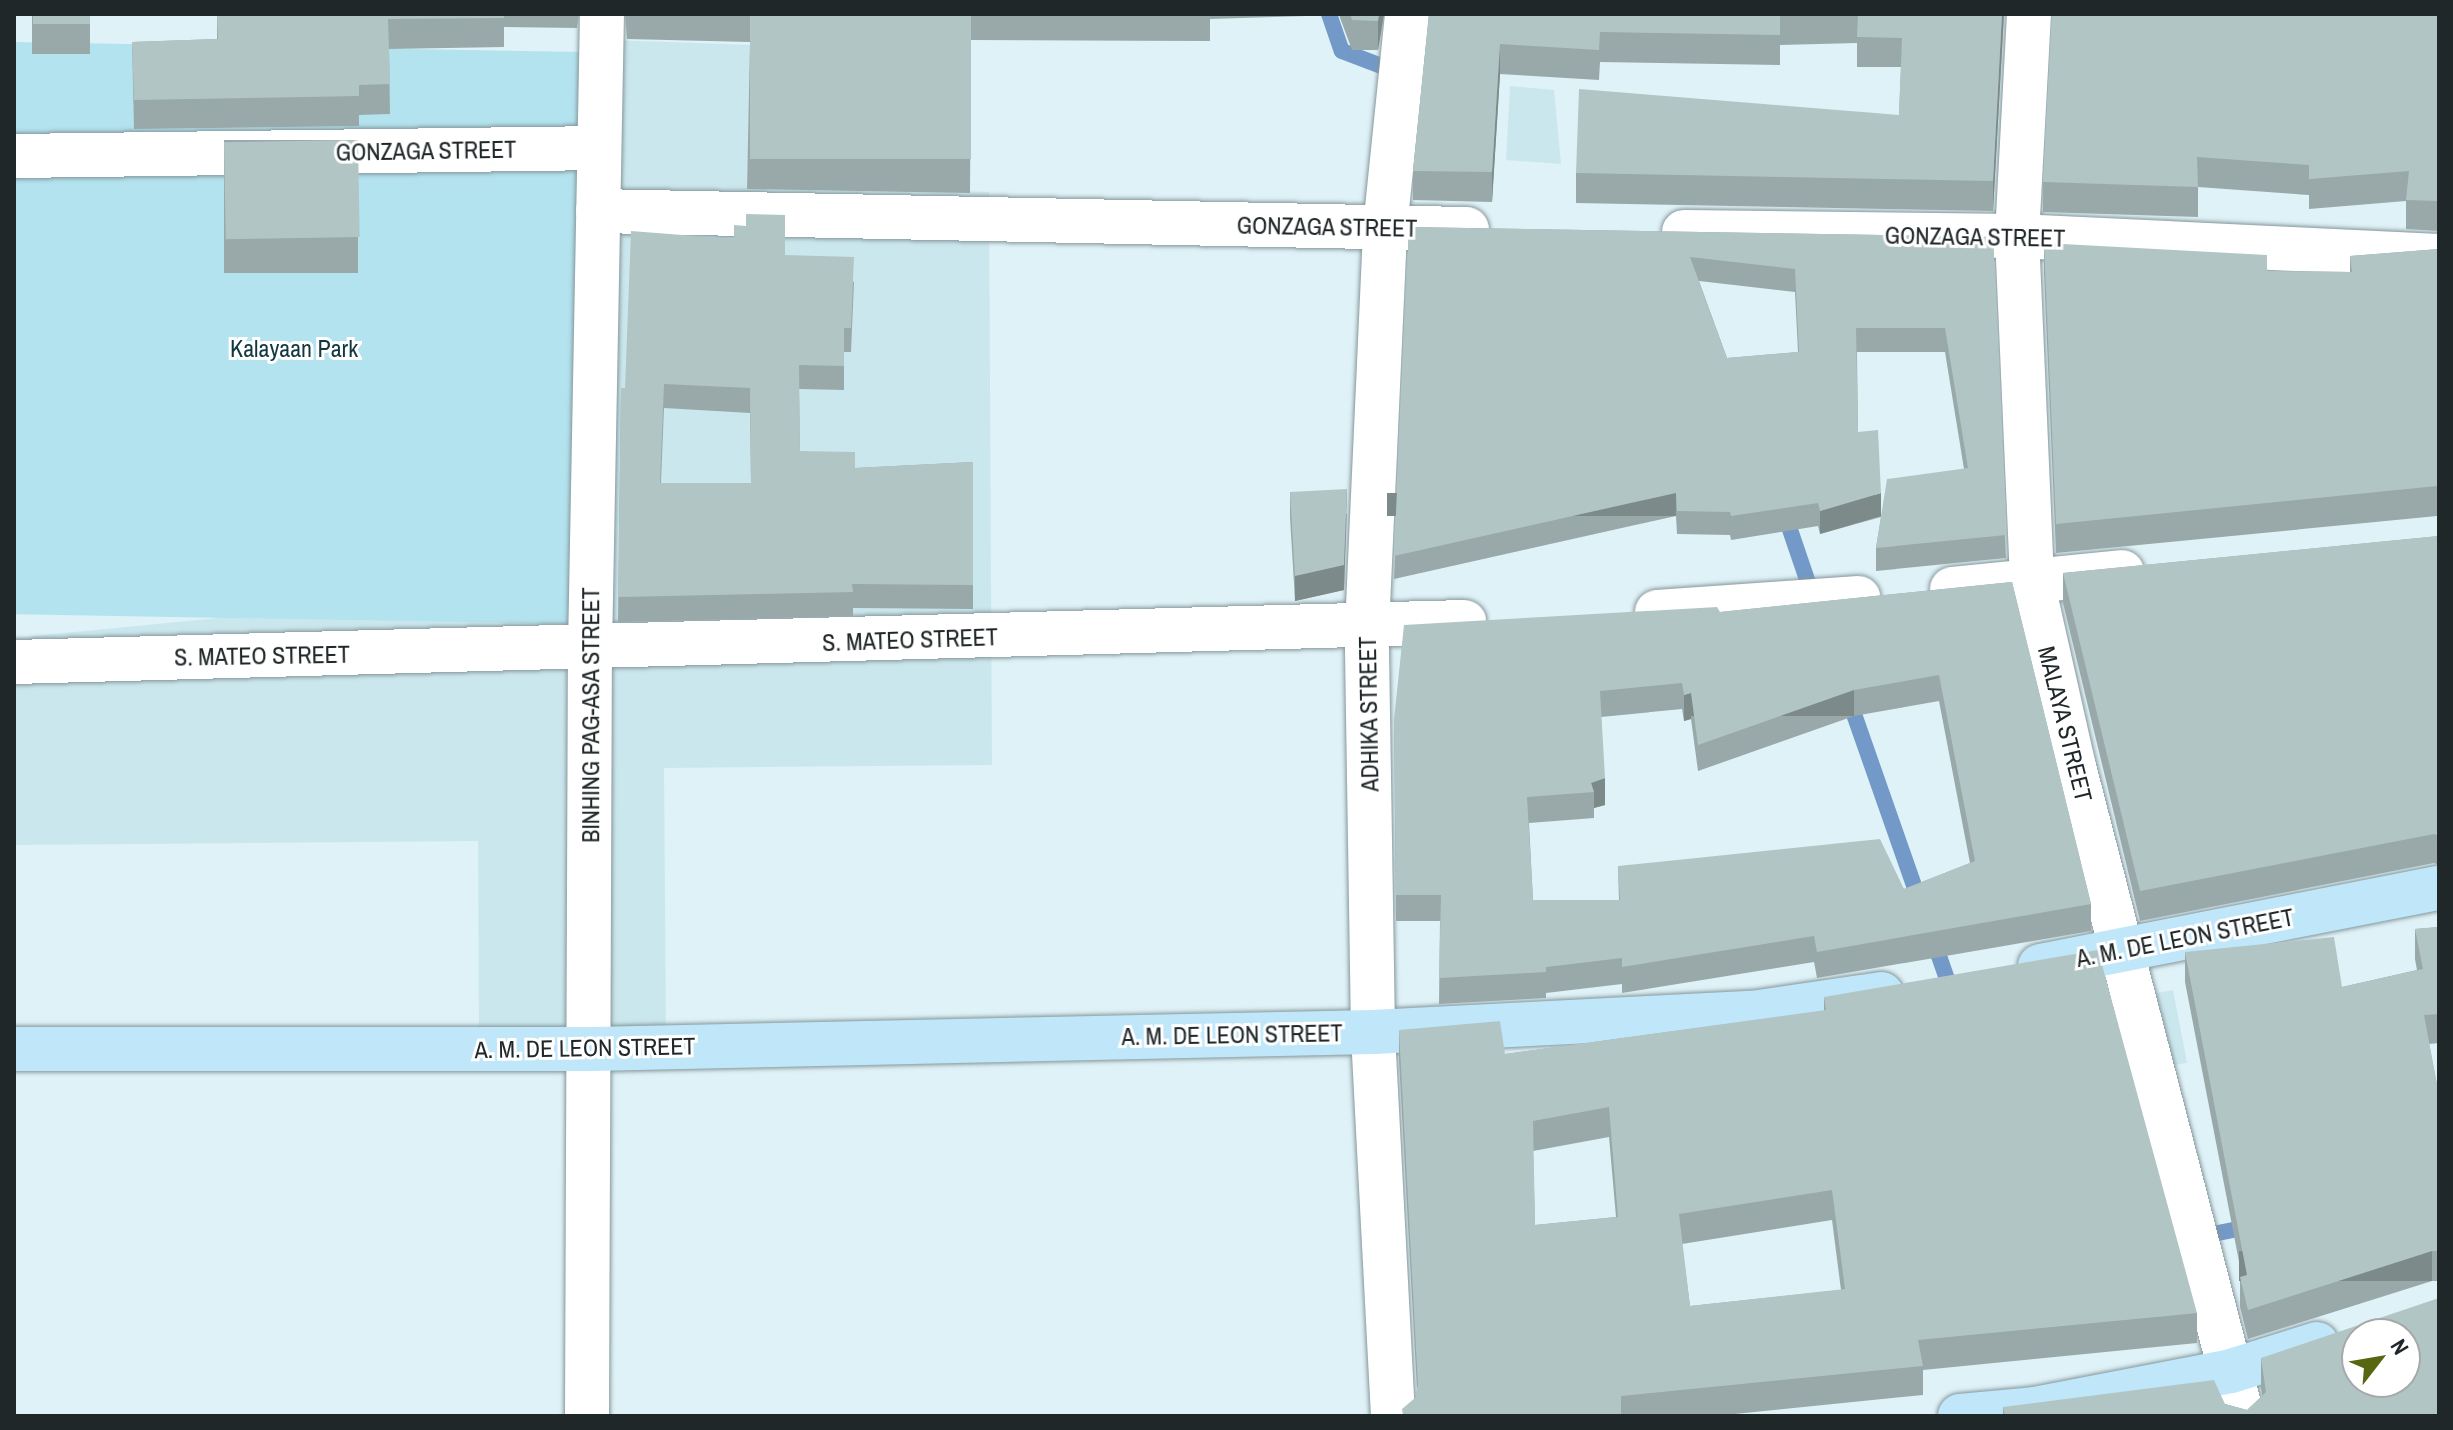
<!DOCTYPE html>
<style>
body{margin:0}
#map{position:relative;width:2453px;height:1430px;overflow:hidden;background:#dff2f7;font-family:"Archivo Narrow",sans-serif}
div>[style]{position:absolute}
[style*='--x']{left:calc(var(--x)*1px);top:calc(var(--y)*1px);width:calc(var(--w)*1px);rotate:calc(var(--a)*1deg)}
.built>*{inset:0;background:#cbe7ee;transform-origin:0 0}
.green>*{inset:0;background:#b3e3ef;transform-origin:0 0}
.stream>*{height:16px;margin:-8px;padding:0 8px;transform-origin:8px;border-radius:8px;background:#7299c7}
.roads{filter:drop-shadow(0 0 2px #85979b) drop-shadow(0 0 2px #85979b)}
.street>*{height:44px;margin:-22px;padding:0 22px;transform-origin:22px;border-radius:22px;background:#fff}
.secondary>*{height:44px;margin:-22px;padding:0 22px;transform-origin:22px;border-radius:22px;background:#bfe7f9}
.wall>*{inset:0;background:#99a9a9;transform-origin:0 0}
.shaded-wall>*{inset:0;background:#7d8a8a;transform-origin:0 0}
.building>*{inset:0;background:#b2c5c5;transform-origin:0 0}
span{translate:-50% -50%;white-space:nowrap;text-align:center;line-height:1.15;-webkit-text-stroke:6px #fff;paint-order:stroke}
.street-label{font-size:24px;color:#202729}
.park-label{font-size:24px;color:#11373f}
.frame{position:absolute;inset:0;border:16px solid #202729;pointer-events:none}
.north{position:absolute;left:2341px;top:1318px;width:80px;height:80px;box-sizing:border-box;background:#fff;border:2px solid #a6a9a9;border-radius:50%;rotate:59deg;font-size:22px;font-weight:700;line-height:32px;text-align:center;color:#202729}
.north::after{content:'';display:block;margin:auto;width:28px;height:36px;background:#566710;clip-path:polygon(50% 0,100% 100%,50% 72%,0 100%)}
</style>
<div id="map">
<div class="built">
<div style="clip-path:polygon(584px 39px,751px 45px,747px 185px,989px 192px,992px 765px,664px 768px,666px 1031px,479px 1032px,478px 841px,14px 845px,14px 638px,532px 587px)"></div>
<div style="clip-path:polygon(1510px 86px,1554px 90px,1561px 164px,1506px 160px)"></div>
<div style="left:2173px;top:990px;width:74px;height:27px;rotate:79deg"></div>
</div>
<div class="green">
<div style="left:583px;top:52px;width:572px;height:569px;rotate:91deg"></div>
</div>
<div class="stream">
<div style="--x:1329;--y:14;--w:39;--a:71"></div>
<div style="--x:1342;--y:51;--w:45;--a:20.9"></div>
<div style="--x:1784;--y:512;--w:93;--a:71.2"></div>
<div style="--x:1848;--y:697;--w:221;--a:70.7"></div>
<div style="--x:1933;--y:939;--w:60;--a:70.7"></div>
<div style="--x:2198;--y:1237;--w:56;--a:-11.3"></div>
</div>
<div class="roads">
<div class="street">
<div style="--x:2029;--y:14;--w:222;--a:93.1"></div>
<div style="--x:2017;--y:236;--w:345;--a:87.5"></div>
<div style="--x:2032;--y:581;--w:191;--a:77.3"></div>
<div style="--x:2074;--y:767;--w:670;--a:75.49"></div>
<div style="--x:14;--y:156;--w:585;--a:-0.78"></div>
<div style="--x:598;--y:211;--w:869;--a:1.19"></div>
<div style="--x:1684;--y:232;--w:333;--a:0.7"></div>
<div style="--x:2017;--y:236;--w:422;--a:2.7"></div>
<div style="--x:1952;--y:589;--w:171;--a:-5.7"></div>
<div style="--x:1657;--y:612;--w:202;--a:-4"></div>
<div style="--x:14;--y:662;--w:1451;--a:-1.58"></div>
<div style="--x:587;--y:1416;--w:767;--a:-89.78"></div>
<div style="--x:590;--y:649;--w:635;--a:-88.92"></div>
<div style="--x:1393;--y:1416;--w:385;--a:-93"></div>
<div style="--x:1373;--y:1032;--w:404;--a:-90.9"></div>
<div style="--x:1367;--y:628;--w:400;--a:-87.4"></div>
<div style="--x:1385;--y:228;--w:215;--a:-84.1"></div>
</div>
<div class="secondary">
<div style="--x:2040;--y:966;--w:407;--a:-11.1"></div>
<div style="--x:14;--y:1049;--w:578;--a:0"></div>
<div style="--x:592;--y:1049;--w:781;--a:-1.25"></div>
<div style="--x:1373;--y:1032;--w:379;--a:-2.9"></div>
<div style="--x:1752;--y:1013;--w:131;--a:-8.3"></div>
<div style="--x:1960;--y:1416;--w:74;--a:-5.4"></div>
<div style="--x:2034;--y:1409;--w:201;--a:-10.9"></div>
<div style="--x:2231;--y:1371;--w:90;--a:-17.4"></div>
</div>
</div>
<div class="wall">
<div style="left:32px;top:14px;width:58px;height:40px"></div>
<div style="clip-path:polygon(217px 14px,579px 14px,577px 28px,504px 27px,504px 47px,389px 49px,390px 114px,359px 115px,359px 126px,134px 129px,132px 42px,217px 39px)"></div>
<div style="clip-path:polygon(625px 14px,1384px 14px,1378px 50px,1352px 50px,1339px 15px,1210px 19px,1210px 41px,971px 40px,970px 193px,747px 189px,750px 42px,627px 39px)"></div>
<div style="clip-path:polygon(1429px 14px,2004px 14px,1993px 211px,1576px 203px,1576px 173px,1899px 115px,1901px 67px,1857px 67px,1857px 43px,1780px 45px,1780px 65px,1600px 62px,1599px 80px,1500px 74px,1492px 202px,1413px 200px,1413px 171px)"></div>
<div style="clip-path:polygon(2439px 14px,2439px 231px,2406px 229px,2406px 201px,2309px 209px,2309px 195px,2198px 187px,2198px 217px,2043px 212px,2043px 182px)"></div>
<div style="left:358px;top:140px;width:133px;height:134px;rotate:90deg"></div>
<div style="clip-path:polygon(evenodd,1409px 227px,1993px 237px,2006px 558px,1876px 571px,1876px 548px,1881px 517px,1820px 534px,1818px 526px,1731px 540px,1730px 535px,1677px 534px,1676px 516px,1394px 579px,1409px 227px,1699px 281px,1795px 292px,1798px 352px,1727px 358px,1699px 281px,1409px 227px,1857px 352px,1945px 352px,1964px 469px,1881px 515px,1858px 432px,1857px 352px)"></div>
<div style="clip-path:polygon(evenodd,734px 239px,785px 255px,854px 282px,851px 352px,844px 352px,844px 390px,799px 389px,800px 451px,855px 468px,973px 462px,973px 609px,853px 608px,853px 616px,618px 622px,621px 388px,625px 388px,734px 239px,664px 408px,750px 413px,751px 483px,661px 483px,664px 408px)"></div>
<div style="clip-path:polygon(2044px 243px,2267px 271px,2350px 272px,2350px 256px,2439px 249px,2439px 517px,2437px 516px,2056px 553px,2044px 273px)"></div>
<div style="clip-path:polygon(1290px 492px,1347px 514px,1344px 590px,1295px 601px,1290px 517px)"></div>
<div style="clip-path:polygon(2439px 536px,2439px 865px,2434px 863px,2140px 921px,2063px 603px,2063px 573px)"></div>
<div style="clip-path:polygon(evenodd,2012px 582px,2091px 904px,2091px 931px,1817px 978px,1814px 962px,1622px 993px,1622px 984px,1546px 993px,1546px 998px,1439px 1004px,1440px 921px,1396px 921px,1394px 719px,1720px 612px,2012px 582px,1939px 701px,1970px 863px,1904px 889px,1618px 866px,1619px 900px,1533px 900px,1529px 823px,1594px 818px,1594px 808px,1605px 805px,1601px 717px,1682px 709px,1684px 721px,1691px 719px,1698px 771px,1854px 716px,1939px 701px)"></div>
<div style="clip-path:polygon(2439px 927px,2439px 1043px,2429px 1044px,2439px 1095px,2439px 1281px,2432px 1281px,2248px 1339px,2240px 1307px,2240px 1277px,2242px 1277px,2185px 982px,2185px 952px,2342px 987px,2417px 970px,2415px 959px,2415px 929px)"></div>
<div style="clip-path:polygon(evenodd,1824px 997px,2197px 1313px,2197px 1343px,1923px 1370px,1923px 1395px,1715px 1416px,1402px 1416px,1415px 1398px,1417px 1390px,1399px 1060px,1399px 1030px,1505px 1054px,1824px 1011px,1824px 997px,1609px 1137px,1616px 1217px,1535px 1225px,1533px 1151px,1609px 1137px,1824px 997px,1832px 1220px,1841px 1290px,1690px 1306px,1682px 1244px,1832px 1220px)"></div>
<div style="clip-path:polygon(2261px 1358px,2439px 1416px,2003px 1416px,2003px 1407px,2225px 1404px,2247px 1410px,2262px 1396px,2261px 1388px)"></div>
</div>
<div class="shaded-wall">
<div style="clip-path:polygon(1379px 14px,1384px 14px,1378px 50px,1378px 21px)"></div>
<div style="clip-path:polygon(2002px 14px,2004px 14px,1993px 211px,1993px 181px)"></div>
<div style="clip-path:polygon(1500px 44px,1500px 74px,1492px 202px,1492px 172px)"></div>
<div style="clip-path:polygon(1347px 489px,1344px 590px,1295px 601px,1295px 576px)"></div>
<div style="left:1676px;top:493px;width:23px;height:289px;rotate:90deg"></div>
<div style="clip-path:polygon(1881px 493px,1881px 516px,1820px 534px,1820px 511px)"></div>
<div style="left:1854px;top:690px;width:26px;height:165px;rotate:90deg"></div>
<div style="clip-path:polygon(1691px 693px,1691px 719px,1684px 721px,1684px 695px)"></div>
<div style="clip-path:polygon(1605px 778px,1605px 805px,1594px 808px,1594px 792px,1591px 783px)"></div>
<div style="left:2432px;top:1251px;width:30px;height:193px;rotate:90deg"></div>
</div>
<div class="building">
<div style="left:33px;top:14px;width:57px;height:10px"></div>
<div style="clip-path:polygon(217px 14px,504px 14px,504px 18px,388px 19px,390px 84px,359px 85px,359px 96px,134px 100px,132px 42px,218px 39px)"></div>
<div style="left:750px;top:14px;width:221px;height:145px"></div>
<div style="clip-path:polygon(1350px 14px,1379px 14px,1378px 21px,1352px 20px)"></div>
<div style="clip-path:polygon(1429px 14px,1824px 14px,1780px 15px,1780px 35px,1600px 32px,1599px 50px,1500px 44px,1492px 172px,1413px 171px)"></div>
<div style="clip-path:polygon(1858px 14px,2002px 14px,1993px 181px,1576px 173px,1579px 89px,1899px 115px,1902px 38px,1857px 37px)"></div>
<div style="clip-path:polygon(2052px 14px,2439px 14px,2439px 201px,2406px 200px,2409px 171px,2309px 179px,2309px 165px,2197px 157px,2198px 187px,2043px 182px)"></div>
<div style="left:358px;top:140px;width:97px;height:134px;rotate:89deg"></div>
<div style="clip-path:polygon(evenodd,746px 214px,785px 215px,785px 255px,854px 257px,851px 328px,844px 328px,844px 366px,799px 365px,800px 451px,855px 452px,855px 468px,973px 462px,973px 585px,852px 584px,853px 592px,618px 597px,621px 388px,625px 388px,631px 231px,734px 239px,734px 225px,746px 226px,746px 214px,664px 384px,750px 388px,751px 483px,660px 483px,664px 384px)"></div>
<div style="clip-path:polygon(evenodd,1409px 227px,1993px 237px,2006px 535px,1876px 548px,1887px 479px,1968px 468px,1945px 328px,1856px 328px,1858px 432px,1878px 430px,1881px 493px,1820px 511px,1818px 503px,1731px 516px,1730px 512px,1677px 511px,1676px 493px,1394px 556px,1409px 227px,1690px 257px,1795px 269px,1799px 352px,1727px 358px,1690px 257px)"></div>
<div style="clip-path:polygon(2044px 243px,2267px 255px,2267px 271px,2352px 272px,2350px 256px,2439px 249px,2439px 487px,2437px 486px,2056px 524px)"></div>
<div style="clip-path:polygon(1347px 489px,1344px 565px,1295px 576px,1290px 492px)"></div>
<div style="clip-path:polygon(2439px 536px,2439px 836px,2434px 834px,2140px 891px,2063px 573px)"></div>
<div style="clip-path:polygon(evenodd,2012px 582px,2091px 904px,1817px 952px,1814px 936px,1622px 967px,1622px 958px,1546px 967px,1546px 972px,1439px 978px,1441px 895px,1396px 895px,1394px 719px,1404px 625px,1717px 607px,1720px 612px,2012px 582px,1939px 675px,1975px 861px,1904px 889px,1880px 839px,1618px 866px,1620px 900px,1533px 900px,1527px 797px,1594px 792px,1591px 783px,1605px 778px,1600px 691px,1682px 683px,1684px 695px,1691px 693px,1698px 745px,1854px 690px,1939px 675px)"></div>
<div style="clip-path:polygon(2439px 927px,2439px 1014px,2424px 1015px,2439px 1095px,2439px 1251px,2432px 1251px,2248px 1310px,2240px 1277px,2247px 1275px,2185px 952px,2334px 937px,2342px 987px,2423px 969px,2415px 929px)"></div>
<div style="clip-path:polygon(evenodd,2098px 950px,2197px 1313px,1918px 1340px,1923px 1366px,1621px 1396px,1621px 1416px,1403px 1416px,1402px 1409px,1415px 1398px,1418px 1385px,1399px 1030px,1500px 1021px,1505px 1054px,1826px 1010px,1824px 997px,2098px 950px,1609px 1107px,1618px 1217px,1535px 1225px,1533px 1121px,1609px 1107px,2098px 950px,1832px 1190px,1845px 1289px,1690px 1306px,1679px 1214px,1832px 1190px)"></div>
<div style="clip-path:polygon(evenodd,2439px 1298px,2439px 1416px,2005px 1416px,2003px 1407px,2214px 1380px,2225px 1404px,2247px 1410px,2266px 1392px,2261px 1358px,2439px 1298px,2357px 1334px,2405px 1334px,2405px 1382px,2357px 1382px,2357px 1334px)"></div>
</div>
<div class="street-label">
<span style="left:426px;top:151px;rotate:-1deg">GONZAGA STREET</span>
<span style="left:1327px;top:227px;rotate:1deg">GONZAGA STREET</span>
<span style="left:1975px;top:237px;rotate:1deg">GONZAGA STREET</span>
<span style="left:910px;top:640px;rotate:-2deg">S. MATEO STREET</span>
<span style="left:262px;top:656px;rotate:-1deg">S. MATEO STREET</span>
<span style="left:1369px;top:714px;rotate:-91deg">ADHIKA STREET</span>
<span style="left:591px;top:715px;rotate:-90deg">BINHING PAG-ASA STREET</span>
<span style="left:2065px;top:724px;rotate:76deg">MALAYA STREET</span>
<span style="left:2185px;top:938px;rotate:-11deg">A. M. DE LEON STREET</span>
<span style="left:1232px;top:1035px;rotate:-1deg">A. M. DE LEON STREET</span>
<span style="left:585px;top:1048px;rotate:-1deg">A. M. DE LEON STREET</span>
</div>
<div class="park-label">
<span style="left:294px;top:349px">Kalayaan Park</span>
</div>
<div class="frame"></div>
<div class="north">N</div>
</div>
